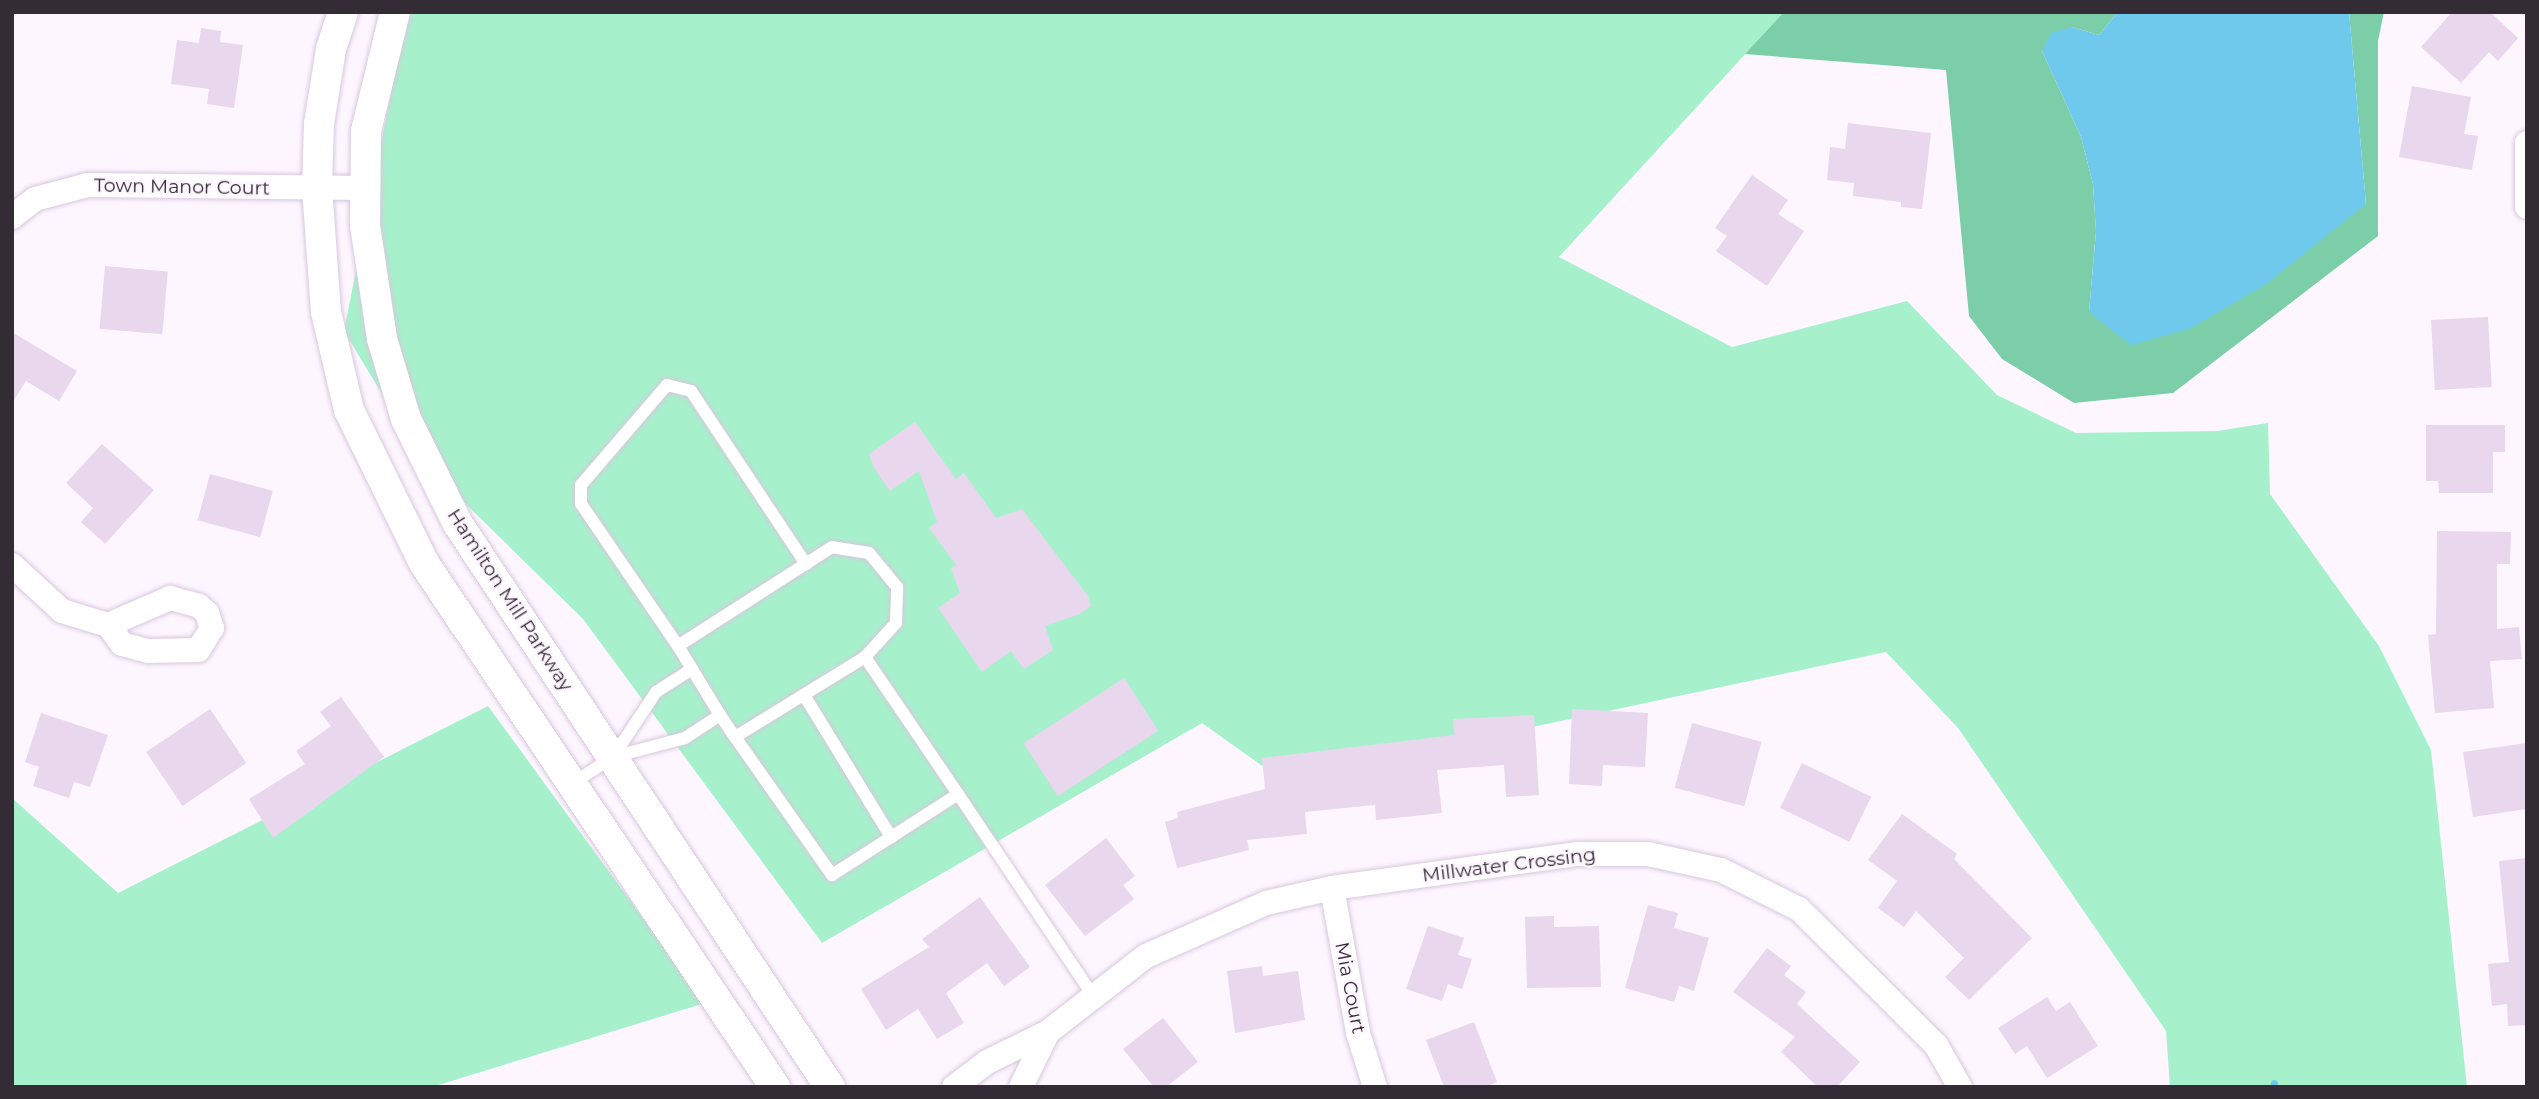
<!DOCTYPE html>
<style>
body{margin:0}
#map{position:relative;width:2539px;height:1099px;overflow:hidden;background:#fdf6ff;font-family:Montserrat,sans-serif}
div>[style]{position:absolute}
[style*='--x']{left:calc(var(--x)*1px);top:calc(var(--y)*1px);width:calc(var(--w)*1px);rotate:calc(var(--a)*1deg)}
.green>*{inset:0;background:#a6f1cc}
.forest>*{inset:0;background:#7bcea7}
.water>*{inset:0;background:#6fc9ed}
.stream>*{height:7px;margin:-3.5px;padding:0 3.5px;transform-origin:3.5px;border-radius:3.5px;background:#6fc9ed}
.building>*{inset:0;background:#e8d7ed;transform-origin:0 0}
.roads{filter:drop-shadow(0 0 2px #d8c7dd) drop-shadow(0 0 2px #d8c7dd)}
.service>*{height:12px;margin:-6px;padding:0 6px;transform-origin:6px;border-radius:6px;background:#fff}
.minor>*{height:24px;margin:-12px;padding:0 12px;transform-origin:12px;border-radius:12px;background:#fff}
.tertiary>*{height:30px;margin:-15px;padding:0 15px;transform-origin:15px;border-radius:15px;background:#fff}
span{translate:-50% -50%;white-space:nowrap;text-align:center;line-height:1.15;-webkit-text-stroke:5px #fdf6ff;paint-order:stroke}
.street-label{font-size:19px;color:#332c34}
.frame{position:absolute;inset:0;border:14px solid #332c34;pointer-events:none}
</style>
<div id="map">
<div class="green">
<div style="clip-path:polygon(407px 12px,1784px 12px,1559px 257px,1732px 347px,1907px 301px,1997px 395px,2076px 433px,2217px 431px,2268px 423px,2270px 494px,2379px 646px,2431px 750px,2467px 1087px,2170px 1087px,2166px 1031px,1958px 728px,1886px 652px,1282px 780px,1202px 723px,822px 943px,583px 619px,423px 462px,344px 331px)"></div>
<div style="clip-path:polygon(488px 706px,705px 1003px,432px 1087px,12px 1087px,12px 798px,118px 893px)"></div>
</div>
<div class="forest">
<div style="clip-path:polygon(1784px 12px,2118px 12px,2099px 35px,2072px 27px,2042px 51px,2081px 137px,2093px 184px,2096px 231px,2089px 312px,2366px 204px,2349px 12px,2384px 12px,2378px 41px,2378px 236px,2173px 393px,2074px 403px,2002px 359px,1969px 316px,1946px 70px,1745px 54px)"></div>
</div>
<div class="water">
<div style="clip-path:polygon(2118px 12px,2349px 12px,2366px 204px,2265px 285px,2189px 329px,2131px 345px,2089px 312px,2096px 231px,2093px 184px,2081px 137px,2042px 51px,2051px 33px,2072px 27px,2099px 35px)"></div>
</div>
<div class="stream">
<div style="--x:2273;--y:1087;--w:4;--a:-76"></div>
</div>
<div class="building">
<div style="clip-path:polygon(2452px 12px,2490px 12px,2518px 38px,2498px 61px,2489px 52px,2461px 83px,2421px 47px)"></div>
<div style="clip-path:polygon(201px 28px,221px 31px,220px 42px,243px 45px,234px 108px,207px 104px,209px 89px,171px 84px,177px 40px,199px 43px)"></div>
<div style="clip-path:polygon(2412px 86px,2471px 97px,2464px 134px,2478px 136px,2472px 170px,2399px 157px)"></div>
<div style="clip-path:polygon(1848px 123px,1931px 133px,1922px 209px,1901px 207px,1901px 202px,1853px 196px,1854px 183px,1827px 180px,1830px 147px,1845px 149px)"></div>
<div style="clip-path:polygon(1752px 175px,1788px 200px,1778px 214px,1804px 231px,1767px 286px,1716px 251px,1727px 236px,1715px 228px)"></div>
<div style="left:105px;top:266px;width:63px;height:63px;rotate:5deg"></div>
<div style="left:2488px;top:317px;width:70px;height:57px;rotate:87deg"></div>
<div style="clip-path:polygon(12px 332px,77px 371px,59px 401px,26px 381px,12px 403px)"></div>
<div style="clip-path:polygon(915px 422px,956px 479px,964px 473px,996px 518px,1022px 509px,1088px 596px,1091px 606px,1080px 614px,1045px 626px,1053px 650px,1024px 669px,1011px 651px,982px 672px,938px 608px,960px 593px,951px 568px,956px 565px,929px 528px,937px 522px,919px 471px,890px 491px,874px 468px,869px 454px)"></div>
<div style="clip-path:polygon(2426px 425px,2505px 425px,2505px 452px,2493px 452px,2493px 493px,2439px 493px,2438px 481px,2426px 481px)"></div>
<div style="clip-path:polygon(102px 444px,154px 490px,105px 544px,81px 522px,93px 508px,66px 483px)"></div>
<div style="left:210px;top:474px;width:65px;height:48px;rotate:15deg"></div>
<div style="clip-path:polygon(2437px 531px,2511px 532px,2510px 564px,2497px 564px,2497px 629px,2519px 627px,2522px 659px,2490px 661px,2494px 708px,2435px 713px,2428px 635px,2436px 634px)"></div>
<div style="left:1124px;top:678px;width:63px;height:120px;rotate:57deg"></div>
<div style="clip-path:polygon(341px 697px,384px 757px,273px 838px,249px 799px,305px 764px,296px 751px,331px 726px,320px 712px)"></div>
<div style="left:210px;top:709px;width:65px;height:77px;rotate:56deg"></div>
<div style="clip-path:polygon(1572px 709px,1648px 713px,1645px 767px,1603px 765px,1602px 786px,1569px 784px)"></div>
<div style="clip-path:polygon(41px 713px,108px 735px,90px 787px,74px 782px,69px 798px,33px 786px,39px 767px,25px 762px)"></div>
<div style="clip-path:polygon(1534px 715px,1539px 795px,1506px 797px,1504px 765px,1437px 770px,1442px 813px,1376px 820px,1375px 805px,1305px 812px,1307px 834px,1247px 840px,1249px 850px,1177px 868px,1165px 822px,1178px 818px,1177px 812px,1265px 789px,1262px 758px,1454px 735px,1453px 719px)"></div>
<div style="left:1692px;top:723px;width:72px;height:67px;rotate:15deg"></div>
<div style="clip-path:polygon(2527px 743px,2527px 809px,2473px 817px,2463px 752px)"></div>
<div style="left:1802px;top:763px;width:77px;height:50px;rotate:26deg"></div>
<div style="clip-path:polygon(1902px 814px,1957px 854px,1954px 859px,2032px 938px,1969px 1000px,1945px 977px,1964px 958px,1916px 911px,1904px 927px,1878px 908px,1897px 881px,1868px 860px)"></div>
<div style="clip-path:polygon(1106px 838px,1135px 876px,1123px 885px,1134px 899px,1085px 936px,1045px 885px)"></div>
<div style="clip-path:polygon(2527px 858px,2527px 1025px,2508px 1026px,2507px 1004px,2492px 1006px,2488px 964px,2509px 962px,2499px 861px)"></div>
<div style="clip-path:polygon(980px 897px,1030px 967px,1004px 986px,987px 963px,946px 993px,964px 1023px,937px 1039px,918px 1009px,886px 1030px,861px 989px,929px 947px,922px 939px)"></div>
<div style="clip-path:polygon(1648px 905px,1678px 913px,1674px 928px,1709px 938px,1694px 991px,1679px 986px,1674px 1002px,1625px 988px)"></div>
<div style="clip-path:polygon(1554px 916px,1554px 927px,1599px 926px,1601px 987px,1527px 988px,1525px 917px)"></div>
<div style="clip-path:polygon(1428px 926px,1464px 938px,1458px 955px,1472px 959px,1462px 989px,1448px 984px,1442px 1001px,1406px 989px)"></div>
<div style="clip-path:polygon(1767px 948px,1791px 966px,1784px 975px,1806px 992px,1797px 1004px,1860px 1062px,1837px 1087px,1818px 1087px,1781px 1052px,1795px 1037px,1733px 992px)"></div>
<div style="clip-path:polygon(1262px 966px,1263px 976px,1298px 971px,1305px 1020px,1235px 1033px,1227px 971px)"></div>
<div style="clip-path:polygon(2047px 997px,2056px 1011px,2070px 1002px,2098px 1046px,2047px 1078px,2027px 1046px,2015px 1054px,1998px 1028px)"></div>
<div style="clip-path:polygon(1163px 1018px,1198px 1062px,1166px 1087px,1154px 1087px,1123px 1049px)"></div>
<div style="clip-path:polygon(1474px 1022px,1497px 1082px,1485px 1087px,1444px 1087px,1426px 1040px)"></div>
</div>
<div class="roads">
<div class="service">
<div style="--x:678;--y:646;--w:172;--a:-124.3"></div>
<div style="--x:581;--y:504;--w:19;--a:-90"></div>
<div style="--x:581;--y:485;--w:132;--a:-49.3"></div>
<div style="--x:667;--y:385;--w:25;--a:14"></div>
<div style="--x:691;--y:391;--w:208;--a:56.4"></div>
<div style="--x:804;--y:695;--w:167;--a:58.5"></div>
<div style="--x:735;--y:737;--w:153;--a:-31.6"></div>
<div style="--x:865;--y:657;--w:46;--a:-47.6"></div>
<div style="--x:896;--y:623;--w:36;--a:-88"></div>
<div style="--x:897;--y:587;--w:44;--a:-129.5"></div>
<div style="--x:869;--y:553;--w:37;--a:-171"></div>
<div style="--x:832;--y:547;--w:183;--a:147.3"></div>
<div style="--x:678;--y:646;--w:81;--a:58.7"></div>
<div style="--x:720;--y:715;--w:27;--a:56"></div>
<div style="--x:735;--y:737;--w:169;--a:54.9"></div>
<div style="--x:832;--y:875;--w:150;--a:-32.7"></div>
<div style="--x:958;--y:794;--w:166;--a:-124.2"></div>
<div style="--x:613;--y:757;--w:78;--a:-56.5"></div>
<div style="--x:656;--y:692;--w:43;--a:-32.6"></div>
<div style="--x:573;--y:783;--w:48;--a:-33"></div>
<div style="--x:613;--y:757;--w:74;--a:-14.8"></div>
<div style="--x:685;--y:738;--w:42;--a:-33.3"></div>
<div style="--x:958;--y:794;--w:244;--a:56.2"></div>
</div>
<div class="minor">
<div style="--x:2527;--y:143;--w:64;--a:90"></div>
<div style="--x:12;--y:217;--w:29;--a:-38"></div>
<div style="--x:35;--y:199;--w:55;--a:-14.8"></div>
<div style="--x:88;--y:185;--w:277;--a:0.6"></div>
<div style="--x:12;--y:565;--w:68;--a:42.6"></div>
<div style="--x:62;--y:611;--w:48;--a:16.9"></div>
<div style="--x:170;--y:598;--w:30;--a:15"></div>
<div style="--x:199;--y:606;--w:11;--a:41"></div>
<div style="--x:207;--y:613;--w:16;--a:72"></div>
<div style="--x:212;--y:628;--w:26;--a:122"></div>
<div style="--x:198;--y:650;--w:50;--a:178.9"></div>
<div style="--x:148;--y:651;--w:27;--a:-165"></div>
<div style="--x:122;--y:644;--w:24;--a:-126"></div>
<div style="--x:108;--y:625;--w:68;--a:-23.5"></div>
<div style="--x:1332;--y:888;--w:147;--a:79.8"></div>
<div style="--x:1358;--y:1033;--w:57;--a:72.5"></div>
<div style="--x:954;--y:1087;--w:41;--a:-37.1"></div>
<div style="--x:987;--y:1062;--w:68;--a:-26.2"></div>
<div style="--x:1048;--y:1032;--w:124;--a:-37.8"></div>
<div style="--x:1146;--y:956;--w:131;--a:-23.8"></div>
<div style="--x:1266;--y:903;--w:68;--a:-12.8"></div>
<div style="--x:1332;--y:888;--w:248;--a:-7.9"></div>
<div style="--x:1578;--y:854;--w:70;--a:0"></div>
<div style="--x:1648;--y:854;--w:75;--a:12.4"></div>
<div style="--x:1721;--y:870;--w:87;--a:26.6"></div>
<div style="--x:1799;--y:909;--w:193;--a:44.8"></div>
<div style="--x:1936;--y:1045;--w:48;--a:60.3"></div>
<div style="--x:1021;--y:1087;--w:61;--a:-63.9"></div>
</div>
<div class="tertiary">
<div style="--x:343;--y:12;--w:39;--a:108"></div>
<div style="--x:331;--y:49;--w:76;--a:99.1"></div>
<div style="--x:319;--y:124;--w:63;--a:91.8"></div>
<div style="--x:317;--y:187;--w:125;--a:85.9"></div>
<div style="--x:326;--y:312;--w:101;--a:76.8"></div>
<div style="--x:349;--y:410;--w:170;--a:63.9"></div>
<div style="--x:424;--y:563;--w:631;--a:56.18"></div>
<div style="--x:395;--y:12;--w:122;--a:103.7"></div>
<div style="--x:366;--y:131;--w:94;--a:90.6"></div>
<div style="--x:365;--y:225;--w:115;--a:81.5"></div>
<div style="--x:382;--y:339;--w:84;--a:73.3"></div>
<div style="--x:406;--y:419;--w:117;--a:63.7"></div>
<div style="--x:458;--y:524;--w:675;--a:56.55"></div>
</div>
</div>
<div class="street-label">
<span style="left:182px;top:187px;rotate:1deg">Town Manor Court</span>
<span style="left:510px;top:600px;rotate:57deg">Hamilton Mill Parkway</span>
<span style="left:1509px;top:865px;rotate:-7deg">Millwater Crossing</span>
<span style="left:1350px;top:988px;rotate:79deg">Mia Court</span>
</div>
<div class="frame"></div>
</div>
